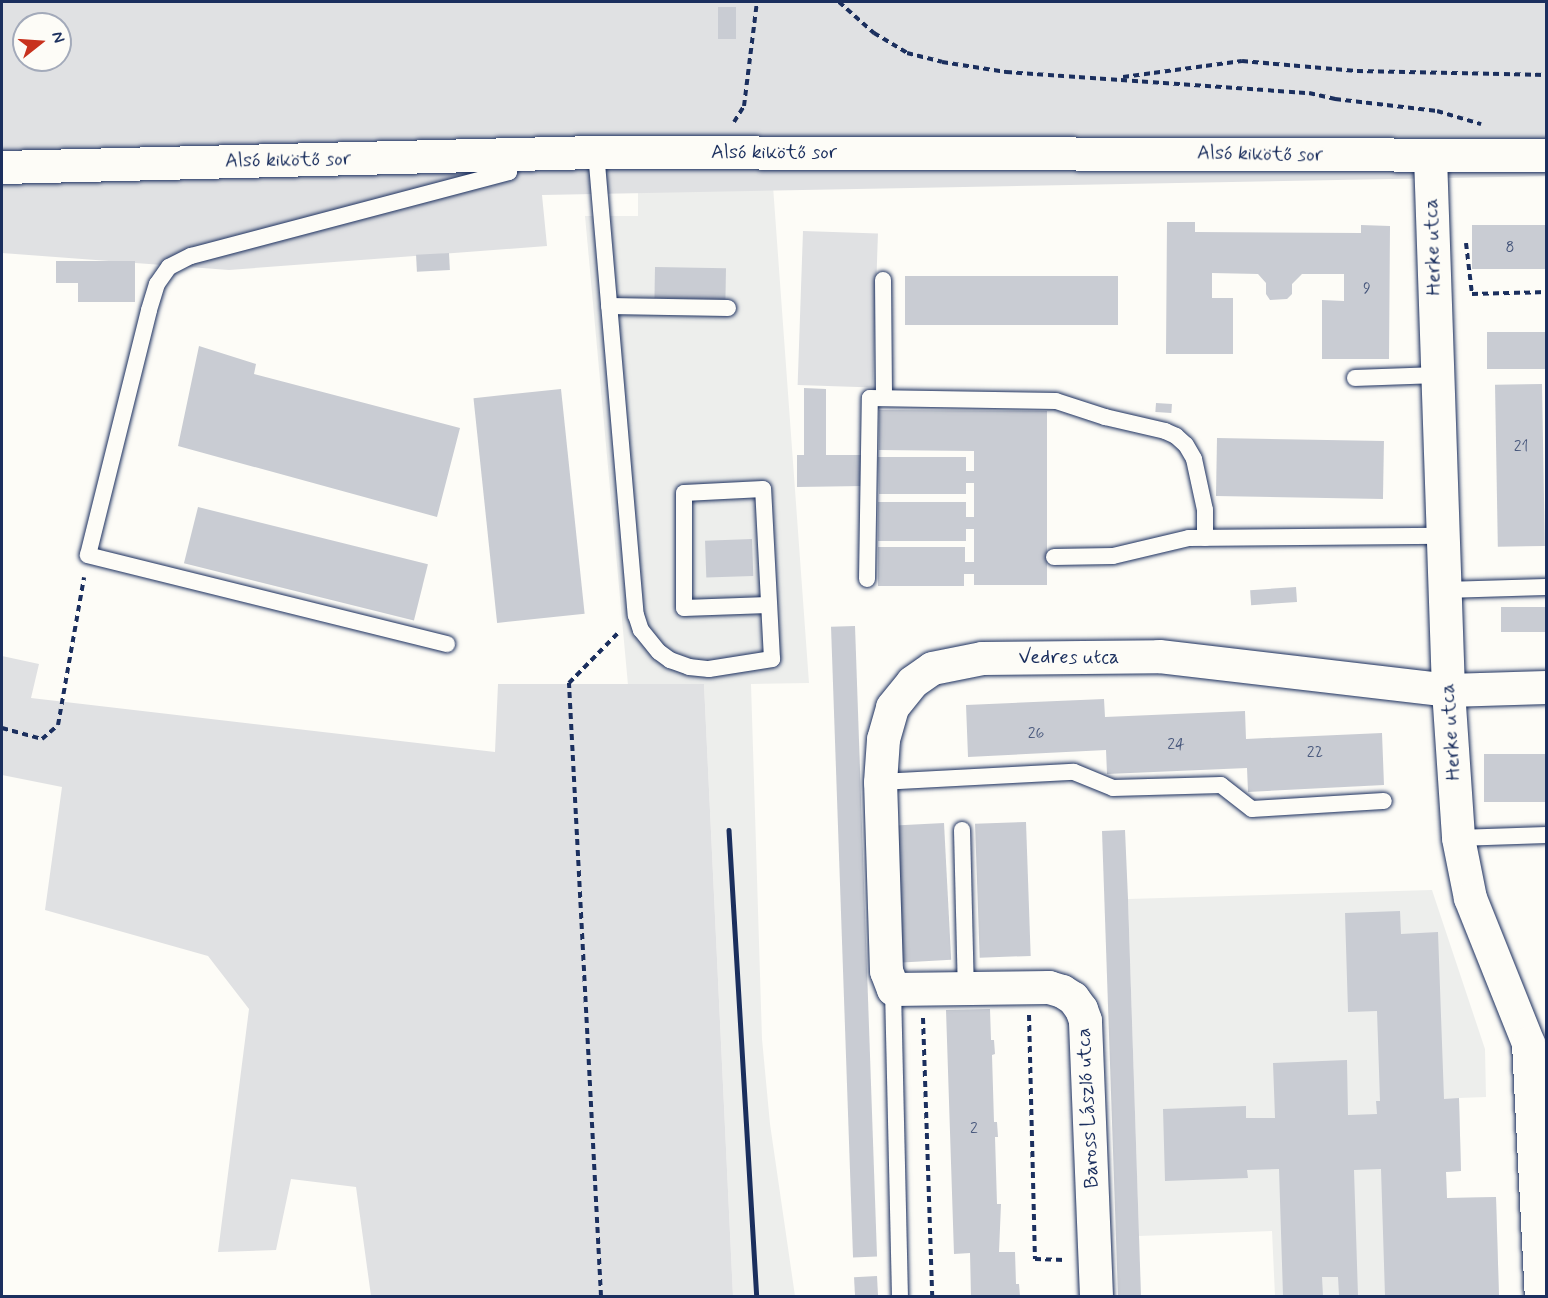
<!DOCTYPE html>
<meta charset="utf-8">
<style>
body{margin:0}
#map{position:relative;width:1548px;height:1298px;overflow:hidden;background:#fdfcf7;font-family:Mynerve,sans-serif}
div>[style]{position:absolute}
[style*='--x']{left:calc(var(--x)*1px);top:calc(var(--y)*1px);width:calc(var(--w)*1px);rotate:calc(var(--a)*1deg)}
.built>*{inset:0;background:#edeeec}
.green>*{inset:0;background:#e0e1e3;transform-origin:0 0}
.building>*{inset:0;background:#c9ccd3;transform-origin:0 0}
.path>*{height:4px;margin-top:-2px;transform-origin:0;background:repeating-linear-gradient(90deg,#1b2f5e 0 6px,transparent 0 10.5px)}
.roads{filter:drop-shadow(0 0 2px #1b2f5e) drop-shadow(0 0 2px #1b2f5e)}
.lane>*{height:16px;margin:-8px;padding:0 8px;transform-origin:8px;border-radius:8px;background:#fdfcf7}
.street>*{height:33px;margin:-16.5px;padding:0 16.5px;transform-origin:16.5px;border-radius:16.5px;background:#fdfcf7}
.rail>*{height:4.5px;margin:-2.25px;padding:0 2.25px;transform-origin:2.25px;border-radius:2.25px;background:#1b2f5e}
span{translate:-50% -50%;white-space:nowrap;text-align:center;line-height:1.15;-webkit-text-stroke:5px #fdfcf7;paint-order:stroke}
.number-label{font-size:16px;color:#46567b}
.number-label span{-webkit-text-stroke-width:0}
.street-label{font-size:20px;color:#1b2f5e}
.frame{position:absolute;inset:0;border:3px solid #1b2f5e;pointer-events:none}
.north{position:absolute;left:12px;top:12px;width:60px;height:60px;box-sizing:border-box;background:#fdfcf7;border:2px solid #a3aaba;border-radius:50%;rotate:73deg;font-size:16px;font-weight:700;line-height:24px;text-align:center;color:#1b2f5e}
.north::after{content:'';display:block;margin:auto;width:21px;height:27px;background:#c8321e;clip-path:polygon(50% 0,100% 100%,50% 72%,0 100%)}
</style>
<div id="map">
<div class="built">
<div style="clip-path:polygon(638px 185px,773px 186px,809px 683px,751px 684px,762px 1039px,770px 1124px,795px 1296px,733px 1296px,704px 684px,628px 685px,585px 216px,638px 216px)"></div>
<div style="clip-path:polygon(1432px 890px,1485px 1049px,1486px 1097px,1459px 1098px,1461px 1171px,1446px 1172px,1447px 1198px,1496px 1197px,1499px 1296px,1275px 1296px,1272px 1231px,1139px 1236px,1128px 899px)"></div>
</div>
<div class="green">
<div style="clip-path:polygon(evenodd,2px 2px,1546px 2px,1546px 176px,542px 195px,547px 246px,229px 270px,2px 253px,2px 2px,24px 24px,60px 24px,60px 60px,24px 60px,24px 24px)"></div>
<div style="left:803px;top:231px;width:75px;height:154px;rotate:2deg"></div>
<div style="clip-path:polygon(2px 656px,39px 664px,31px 698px,495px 752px,498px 684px,704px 684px,733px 1296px,371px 1296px,356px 1187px,291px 1179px,276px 1250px,218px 1252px,249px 1009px,208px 956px,45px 910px,62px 787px,2px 775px)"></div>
</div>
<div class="building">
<div style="left:718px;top:7px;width:18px;height:32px"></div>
<div style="clip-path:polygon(1167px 222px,1195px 222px,1195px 232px,1361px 233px,1361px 225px,1390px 226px,1389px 359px,1322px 359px,1322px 300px,1344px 301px,1344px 274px,1302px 274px,1292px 284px,1292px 294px,1287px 299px,1270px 300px,1266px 294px,1266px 283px,1258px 274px,1212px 273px,1212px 298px,1233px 298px,1233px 354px,1166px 354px)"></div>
<div style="left:1546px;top:225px;width:44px;height:74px;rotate:90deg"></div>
<div style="left:449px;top:253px;width:17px;height:33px;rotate:87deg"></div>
<div style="clip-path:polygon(56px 261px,135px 261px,135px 302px,78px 302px,78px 283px,56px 283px)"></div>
<div style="left:655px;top:267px;width:71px;height:31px;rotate:1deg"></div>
<div style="left:905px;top:276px;width:213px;height:49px"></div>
<div style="left:1546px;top:332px;width:37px;height:59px;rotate:90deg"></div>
<div style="clip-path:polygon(199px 346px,256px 364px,254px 374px,460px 428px,437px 517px,178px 446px)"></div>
<div style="left:1542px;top:384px;width:162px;height:47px;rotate:89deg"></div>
<div style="clip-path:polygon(804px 388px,826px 389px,826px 455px,863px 455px,863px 486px,797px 487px,797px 455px,804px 455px)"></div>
<div style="left:561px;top:389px;width:226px;height:88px;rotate:84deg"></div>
<div style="left:1156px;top:403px;width:16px;height:9px;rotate:4deg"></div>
<div style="clip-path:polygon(879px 410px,1047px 411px,1047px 585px,974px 585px,974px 574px,964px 574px,964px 586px,878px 586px,878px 547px,965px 547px,965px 562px,974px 562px,974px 529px,966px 529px,966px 541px,878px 541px,878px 502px,966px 502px,966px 517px,974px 517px,974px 483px,966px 483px,966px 494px,879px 494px,878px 457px,966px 457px,966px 471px,974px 471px,974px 451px,879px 450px)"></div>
<div style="left:1217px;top:438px;width:167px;height:58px;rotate:1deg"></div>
<div style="left:198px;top:507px;width:237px;height:58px;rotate:14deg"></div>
<div style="left:752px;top:539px;width:37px;height:47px;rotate:88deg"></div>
<div style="left:1296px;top:587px;width:15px;height:46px;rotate:86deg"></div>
<div style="left:1546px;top:607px;width:25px;height:45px;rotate:90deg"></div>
<div style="left:855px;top:626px;width:631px;height:24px;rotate:88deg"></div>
<div style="clip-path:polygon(1104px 699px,1105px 717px,1245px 711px,1246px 739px,1382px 733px,1384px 785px,1248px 792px,1247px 768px,1107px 774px,1106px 750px,968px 757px,966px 705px)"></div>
<div style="left:1546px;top:754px;width:48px;height:62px;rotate:90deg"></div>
<div style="left:1026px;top:822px;width:134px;height:51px;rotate:88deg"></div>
<div style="left:944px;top:823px;width:137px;height:49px;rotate:87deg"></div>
<div style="clip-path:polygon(1125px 830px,1128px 899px,1141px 1296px,1118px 1296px,1102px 831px)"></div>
<div style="clip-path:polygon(1400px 911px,1401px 934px,1438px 932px,1444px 1099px,1459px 1098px,1461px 1171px,1446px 1172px,1447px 1198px,1496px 1197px,1499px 1296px,1385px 1296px,1381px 1169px,1354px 1170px,1358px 1296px,1339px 1296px,1338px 1277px,1322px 1277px,1323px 1296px,1283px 1296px,1279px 1169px,1247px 1170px,1248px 1178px,1165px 1181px,1163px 1109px,1246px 1106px,1246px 1118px,1275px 1118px,1273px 1063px,1347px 1060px,1348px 1115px,1377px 1114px,1376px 1101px,1380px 1101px,1377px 1011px,1348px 1012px,1345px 913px)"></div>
<div style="clip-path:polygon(990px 1009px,991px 1040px,994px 1040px,995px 1054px,992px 1055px,994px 1122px,997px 1122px,998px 1137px,995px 1137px,997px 1204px,1001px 1204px,999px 1252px,1015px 1252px,1016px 1284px,1019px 1284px,1020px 1296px,971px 1296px,970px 1253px,954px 1254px,946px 1010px)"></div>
<div style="left:877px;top:1276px;width:20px;height:23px;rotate:87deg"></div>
</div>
<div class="path">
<div style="--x:839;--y:2;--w:47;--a:41.5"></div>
<div style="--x:874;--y:33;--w:39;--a:31"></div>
<div style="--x:907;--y:53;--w:36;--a:14"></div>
<div style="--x:942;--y:62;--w:65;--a:8.9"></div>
<div style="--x:1006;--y:72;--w:304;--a:4"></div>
<div style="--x:1309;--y:93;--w:27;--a:13"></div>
<div style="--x:1335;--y:99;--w:103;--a:6.7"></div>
<div style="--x:1437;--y:111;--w:46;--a:16.5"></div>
<div style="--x:1123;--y:77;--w:120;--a:-7.7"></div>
<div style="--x:1242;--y:61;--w:115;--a:5"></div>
<div style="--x:1357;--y:71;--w:189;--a:1.2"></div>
<div style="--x:734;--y:122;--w:19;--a:-58"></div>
<div style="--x:744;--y:106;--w:105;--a:-82.9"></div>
<div style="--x:1466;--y:243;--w:51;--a:83.3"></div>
<div style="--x:1472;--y:294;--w:74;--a:-1.5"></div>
<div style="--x:2;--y:728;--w:41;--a:15.4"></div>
<div style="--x:42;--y:739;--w:21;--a:-41"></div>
<div style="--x:58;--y:725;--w:150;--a:-80"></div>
<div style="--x:1029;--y:1015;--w:244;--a:88.6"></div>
<div style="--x:1035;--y:1259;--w:30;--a:2"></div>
<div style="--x:923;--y:1018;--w:278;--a:88.1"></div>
<div style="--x:601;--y:1296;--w:614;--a:-92.99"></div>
<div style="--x:569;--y:683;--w:70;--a:-45.6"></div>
</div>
<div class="roads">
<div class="lane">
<div style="--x:596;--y:152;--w:465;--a:85.1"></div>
<div style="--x:636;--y:615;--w:16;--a:72"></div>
<div style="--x:641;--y:630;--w:28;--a:51"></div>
<div style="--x:659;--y:652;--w:14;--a:36"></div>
<div style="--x:670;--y:660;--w:20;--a:20"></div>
<div style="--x:689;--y:667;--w:20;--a:6"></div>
<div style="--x:709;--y:669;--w:64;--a:-9"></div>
<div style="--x:772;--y:659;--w:170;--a:-93"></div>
<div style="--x:763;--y:489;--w:79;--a:177.1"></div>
<div style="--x:684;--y:493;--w:115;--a:90"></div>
<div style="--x:684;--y:608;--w:84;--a:-2"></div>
<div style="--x:883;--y:280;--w:118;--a:89.5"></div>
<div style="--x:609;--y:306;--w:119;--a:1"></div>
<div style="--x:1355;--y:378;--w:82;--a:-2.1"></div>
<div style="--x:1054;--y:557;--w:59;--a:-1"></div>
<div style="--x:1113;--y:556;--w:78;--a:-13.3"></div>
<div style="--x:1189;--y:538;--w:254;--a:-0.5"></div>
<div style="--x:867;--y:579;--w:181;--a:-89.1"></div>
<div style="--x:870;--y:398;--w:186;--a:0.9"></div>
<div style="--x:1056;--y:401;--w:52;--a:18.1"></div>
<div style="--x:1105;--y:417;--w:62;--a:13.1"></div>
<div style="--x:1165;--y:431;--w:12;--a:24"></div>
<div style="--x:1176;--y:436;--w:13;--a:42"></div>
<div style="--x:1186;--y:445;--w:16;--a:60"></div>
<div style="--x:1194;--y:459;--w:52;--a:77.8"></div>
<div style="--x:1205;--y:510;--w:28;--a:90"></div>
<div style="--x:1444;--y:590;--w:102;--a:-1.7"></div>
<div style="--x:447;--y:644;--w:370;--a:-166.1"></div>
<div style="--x:88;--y:555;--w:252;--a:-76"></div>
<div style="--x:149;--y:310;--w:27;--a:-73"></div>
<div style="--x:157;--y:284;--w:21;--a:-55"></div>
<div style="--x:169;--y:267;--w:25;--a:-27"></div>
<div style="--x:191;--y:256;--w:329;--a:-14.8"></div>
<div style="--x:509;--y:172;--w:18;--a:-84"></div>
<div style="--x:880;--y:782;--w:194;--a:-3"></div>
<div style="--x:1074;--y:772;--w:42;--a:22.3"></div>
<div style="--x:1113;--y:788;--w:108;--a:-1.6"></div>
<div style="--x:1221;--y:785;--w:39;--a:38"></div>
<div style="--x:1252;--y:809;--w:132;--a:-3.5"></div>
<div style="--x:962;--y:830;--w:159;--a:88.6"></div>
<div style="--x:1458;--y:838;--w:88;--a:-2"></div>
<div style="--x:893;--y:989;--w:307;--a:88.7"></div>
</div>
<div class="street">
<div style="--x:1430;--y:156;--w:534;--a:88.07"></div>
<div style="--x:1448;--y:690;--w:148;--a:86.1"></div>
<div style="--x:1458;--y:838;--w:61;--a:78.7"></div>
<div style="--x:1470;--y:898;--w:156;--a:68.2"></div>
<div style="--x:1528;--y:1043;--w:253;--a:87.1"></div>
<div style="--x:2;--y:167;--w:594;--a:-1.45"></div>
<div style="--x:596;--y:152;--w:950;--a:0.18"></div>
<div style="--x:1096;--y:1296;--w:276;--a:-92.3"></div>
<div style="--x:1085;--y:1020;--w:12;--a:-110"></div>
<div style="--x:1081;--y:1009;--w:14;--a:-126"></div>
<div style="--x:1073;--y:998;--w:13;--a:-148"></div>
<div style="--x:1062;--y:991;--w:14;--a:-163"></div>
<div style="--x:1049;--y:987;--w:156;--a:179.3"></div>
<div style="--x:893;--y:989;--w:19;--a:-111"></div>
<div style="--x:886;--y:971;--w:189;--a:-91.8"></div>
<div style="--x:880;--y:782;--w:43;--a:-86"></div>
<div style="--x:883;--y:739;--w:33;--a:-74"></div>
<div style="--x:892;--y:707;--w:32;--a:-51"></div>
<div style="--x:912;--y:682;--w:24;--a:-35"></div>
<div style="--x:932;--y:668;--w:51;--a:-11.3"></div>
<div style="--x:982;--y:658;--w:177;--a:-0.6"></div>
<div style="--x:1159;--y:656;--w:291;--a:6.7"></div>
<div style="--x:1448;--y:690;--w:98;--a:-1.8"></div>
</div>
</div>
<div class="rail">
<div style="--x:729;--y:830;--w:467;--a:86.6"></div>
</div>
<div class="number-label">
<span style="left:1510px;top:248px">8</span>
<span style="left:1367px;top:289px">9</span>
<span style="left:1521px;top:447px">21</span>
<span style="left:1036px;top:734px">26</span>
<span style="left:1176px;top:745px">24</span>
<span style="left:1315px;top:753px">22</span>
<span style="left:974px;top:1129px">2</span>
</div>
<div class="street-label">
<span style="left:774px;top:152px">Alsó kikötő sor</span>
<span style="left:1260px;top:154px;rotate:1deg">Alsó kikötő sor</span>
<span style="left:288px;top:160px;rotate:-1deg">Alsó kikötő sor</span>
<span style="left:1433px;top:247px;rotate:-92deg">Herke utca</span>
<span style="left:1069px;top:657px">Vedres utca</span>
<span style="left:1451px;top:732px;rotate:-94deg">Herke utca</span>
<span style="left:1088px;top:1108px;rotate:-93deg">Baross László utca</span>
</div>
<div class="frame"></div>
<div class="north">N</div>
</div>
